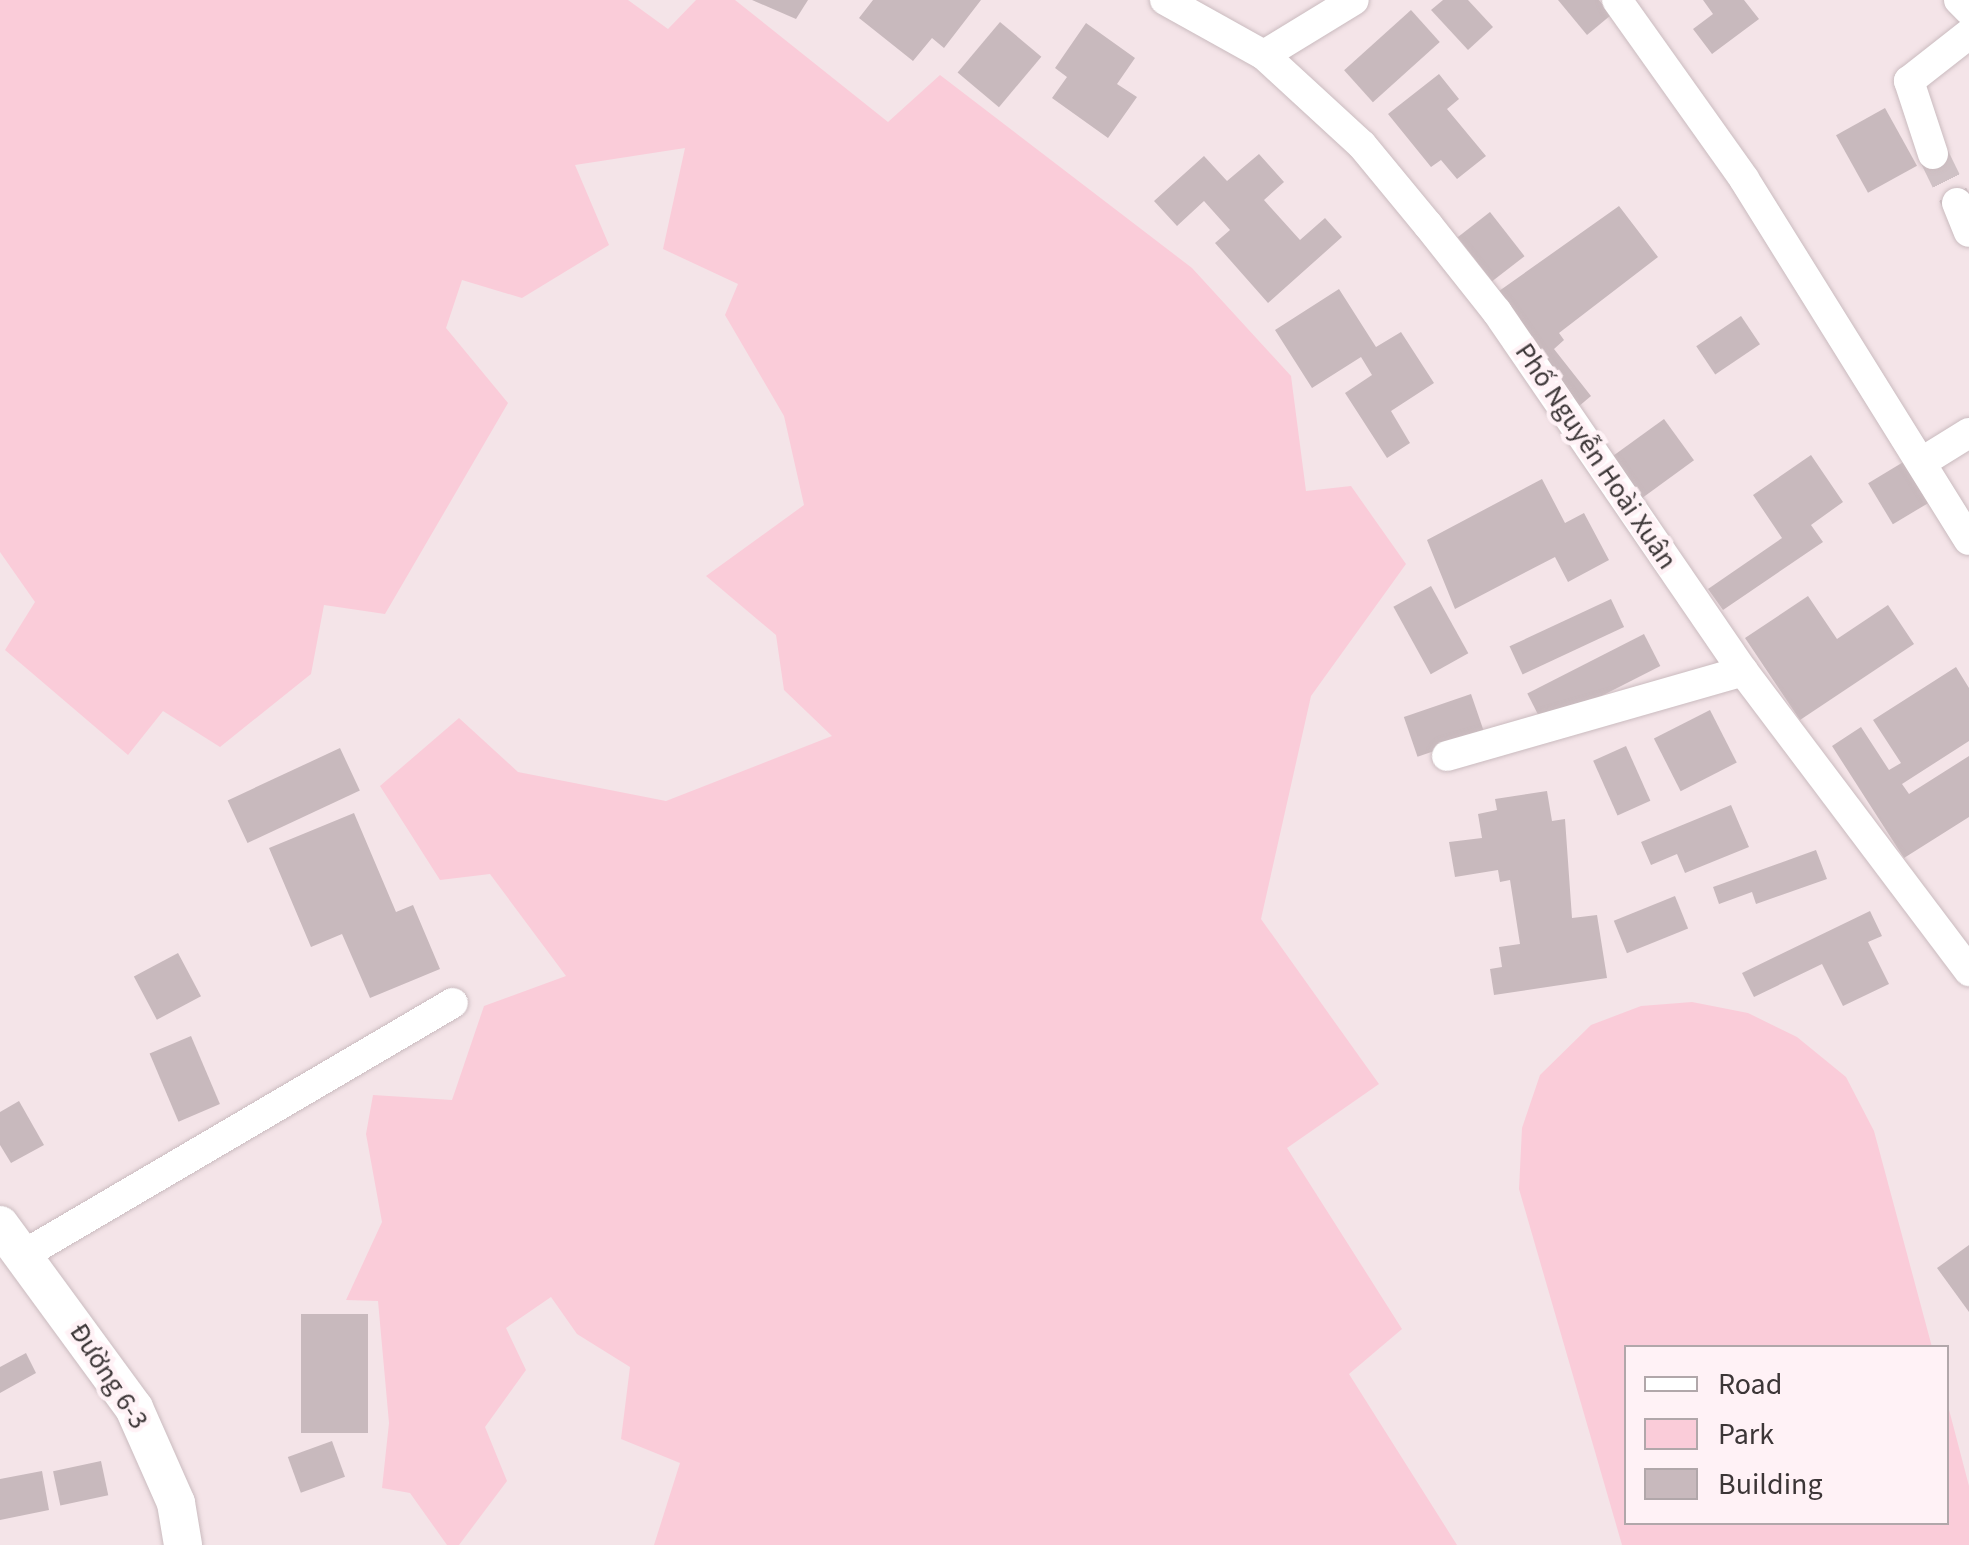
<!DOCTYPE html>
<meta charset="utf-8">
<style>
body{margin:0}
#map{position:relative;width:1969px;height:1545px;overflow:hidden;background:#f4e4e8;font-family:"Source Sans 3",sans-serif}
div>[style]{position:absolute}
[style*='--x']{left:calc(var(--x)*1px);top:calc(var(--y)*1px);width:calc(var(--w)*1px);rotate:calc(var(--a)*1deg)}
.green>*{inset:0;background:#faccd9}
.building>*{inset:0;background:#c8b9bd;transform-origin:0 0}
.minor-tunnel>*{height:30px;margin-top:-15px;transform-origin:0;background:repeating-linear-gradient(90deg,#cfc1c5 0 30px,transparent 0 45px)}
.roads{filter:drop-shadow(0 0 2px #cabbbf) drop-shadow(0 0 2px #cabbbf)}
.minor>*{height:30px;margin:-15px;padding:0 15px;transform-origin:15px;border-radius:15px;background:#fff}
.tertiary>*{height:38px;margin:-19px;padding:0 19px;transform-origin:19px;border-radius:19px;background:#fff}
span{translate:-50% -50%;white-space:nowrap;text-align:center;line-height:1.15;-webkit-text-stroke:9px #fff2f6;paint-order:stroke}
.street-label{font-size:28px;color:#3c3637}
.legend{position:absolute;left:1624px;top:1345px;width:325px;height:180px;box-sizing:border-box;background:#fff2f6;border:2px solid #b1a7aa;margin:0;padding:12px 18px;list-style:none;font-size:30px;color:#3c3637}
.legend li{display:flex;align-items:center;gap:20px;height:50px}
.legend b{width:50px;border:2px solid #b1a7aa}
</style>
<div id="map">
<div class="green">
<div style="clip-path:polygon(0 0,628px 0,668px 29px,696px 0,735px 0,888px 122px,940px 75px,1192px 268px,1291px 376px,1306px 491px,1351px 486px,1406px 564px,1311px 696px,1261px 919px,1379px 1084px,1287px 1148px,1402px 1329px,1349px 1374px,1457px 1545px,654px 1545px,680px 1463px,621px 1439px,630px 1367px,577px 1334px,551px 1297px,506px 1328px,526px 1370px,485px 1427px,507px 1481px,459px 1545px,447px 1545px,410px 1493px,382px 1488px,389px 1423px,378px 1301px,346px 1300px,382px 1222px,366px 1134px,373px 1095px,452px 1100px,484px 1006px,566px 976px,490px 874px,440px 880px,380px 786px,459px 718px,518px 772px,666px 801px,832px 736px,784px 690px,776px 635px,706px 576px,804px 505px,784px 416px,725px 315px,738px 284px,663px 249px,685px 148px,575px 165px,609px 245px,522px 298px,462px 280px,446px 328px,508px 403px,385px 614px,324px 605px,311px 674px,220px 747px,163px 711px,128px 755px,5px 650px,35px 602px,0 552px)"></div>
<div style="clip-path:polygon(1692px 1002px,1748px 1013px,1797px 1037px,1846px 1077px,1874px 1131px,1932px 1347px,1626px 1348px,1626px 1522px,1946px 1522px,1947px 1402px,1969px 1486px,1969px 1545px,1622px 1545px,1519px 1189px,1522px 1128px,1540px 1075px,1591px 1025px,1641px 1006px)"></div>
</div>
<div class="building">
<div style="clip-path:polygon(752px 0,808px 0,796px 19px)"></div>
<div style="clip-path:polygon(873px 0,981px 0,944px 48px,932px 38px,913px 61px,859px 18px)"></div>
<div style="clip-path:polygon(1443px 0,1468px 0,1493px 27px,1468px 50px,1431px 10px)"></div>
<div style="clip-path:polygon(1558px 0,1599px 0,1611px 15px,1587px 35px)"></div>
<div style="clip-path:polygon(1703px 0,1744px 0,1759px 19px,1712px 54px,1693px 29px,1713px 14px)"></div>
<div style="left:1411px;top:10px;width:43px;height:90px;rotate:48deg"></div>
<div style="left:1000px;top:22px;width:54px;height:66px;rotate:40deg"></div>
<div style="clip-path:polygon(1086px 23px,1135px 58px,1117px 84px,1137px 97px,1108px 138px,1052px 98px,1067px 77px,1055px 68px)"></div>
<div style="clip-path:polygon(1439px 74px,1459px 99px,1447px 109px,1486px 156px,1457px 179px,1441px 160px,1431px 167px,1388px 114px)"></div>
<div style="left:1885px;top:108px;width:66px;height:56px;rotate:61deg"></div>
<div style="clip-path:polygon(1259px 154px,1284px 182px,1264px 200px,1300px 240px,1325px 218px,1342px 237px,1268px 303px,1215px 243px,1230px 230px,1204px 201px,1177px 226px,1154px 201px,1204px 156px,1227px 181px)"></div>
<div style="clip-path:polygon(1619px 206px,1658px 257px,1559px 333px,1564px 340px,1554px 349px,1591px 396px,1578px 407px,1492px 296px)"></div>
<div style="left:1490px;top:212px;width:56px;height:41px;rotate:52deg"></div>
<div style="clip-path:polygon(1339px 289px,1376px 347px,1401px 332px,1434px 383px,1391px 411px,1410px 443px,1387px 458px,1345px 393px,1372px 375px,1361px 357px,1312px 388px,1275px 330px)"></div>
<div style="left:1741px;top:316px;width:34px;height:54px;rotate:56deg"></div>
<div style="left:1664px;top:419px;width:51px;height:64px;rotate:54deg"></div>
<div style="clip-path:polygon(1811px 455px,1843px 502px,1811px 525px,1823px 542px,1723px 610px,1708px 589px,1782px 538px,1753px 495px)"></div>
<div style="left:1905px;top:461px;width:48px;height:43px;rotate:59deg"></div>
<div style="clip-path:polygon(1542px 479px,1565px 523px,1584px 513px,1609px 560px,1568px 582px,1555px 557px,1455px 609px,1427px 540px)"></div>
<div style="left:1431px;top:586px;width:77px;height:43px;rotate:61deg"></div>
<div style="clip-path:polygon(1808px 596px,1837px 639px,1888px 605px,1914px 644px,1800px 720px,1745px 638px)"></div>
<div style="left:1611px;top:599px;width:31px;height:112px;rotate:65deg"></div>
<div style="left:1644px;top:634px;width:36px;height:131px;rotate:63deg"></div>
<div style="clip-path:polygon(1956px 667px,1969px 688px,1969px 741px,1902px 784px,1909px 794px,1969px 756px,1969px 817px,1904px 858px,1832px 746px,1861px 727px,1889px 770px,1901px 763px,1873px 720px)"></div>
<div style="left:1471px;top:694px;width:42px;height:71px;rotate:71deg"></div>
<div style="left:1710px;top:710px;width:59px;height:63px;rotate:63deg"></div>
<div style="left:1626px;top:746px;width:60px;height:36px;rotate:66deg"></div>
<div style="left:340px;top:748px;width:47px;height:124px;rotate:65deg"></div>
<div style="clip-path:polygon(1547px 791px,1552px 821px,1565px 819px,1572px 918px,1597px 915px,1607px 978px,1494px 995px,1490px 969px,1502px 967px,1499px 947px,1520px 944px,1510px 880px,1500px 882px,1498px 870px,1455px 877px,1449px 842px,1482px 838px,1478px 814px,1497px 810px,1495px 799px)"></div>
<div style="clip-path:polygon(1731px 805px,1749px 847px,1685px 873px,1677px 854px,1651px 865px,1641px 842px)"></div>
<div style="clip-path:polygon(354px 813px,396px 912px,413px 905px,440px 969px,370px 998px,342px 934px,311px 947px,269px 848px)"></div>
<div style="clip-path:polygon(1816px 850px,1827px 879px,1756px 904px,1752px 892px,1719px 904px,1713px 887px)"></div>
<div style="left:1675px;top:896px;width:35px;height:66px;rotate:68deg"></div>
<div style="clip-path:polygon(1870px 911px,1882px 936px,1868px 942px,1889px 984px,1843px 1006px,1822px 964px,1754px 997px,1742px 973px)"></div>
<div style="left:178px;top:953px;width:49px;height:50px;rotate:62deg"></div>
<div style="left:191px;top:1036px;width:74px;height:45px;rotate:67deg"></div>
<div style="clip-path:polygon(19px 1101px,44px 1145px,11px 1163px,0 1145px,0 1112px)"></div>
<div style="clip-path:polygon(1969px 1245px,1969px 1312px,1937px 1268px)"></div>
<div style="left:368px;top:1314px;width:119px;height:67px;rotate:90deg"></div>
<div style="clip-path:polygon(26px 1353px,36px 1373px,0 1393px,0 1367px)"></div>
<div style="left:332px;top:1441px;width:38px;height:47px;rotate:70deg"></div>
<div style="left:101px;top:1461px;width:35px;height:49px;rotate:78deg"></div>
<div style="clip-path:polygon(42px 1471px,49px 1510px,0 1520px,0 1479px)"></div>
</div>
<div class="minor-tunnel">
<div style="--x:1933;--y:154;--w:55;--a:63.9"></div>
</div>
<div class="roads">
<div class="minor">
<div style="--x:1165;--y:0;--w:113;--a:29.1"></div>
<div style="--x:1264;--y:55;--w:133;--a:42.6"></div>
<div style="--x:1362;--y:145;--w:104;--a:50.5"></div>
<div style="--x:1428;--y:225;--w:111;--a:51.6"></div>
<div style="--x:1497;--y:312;--w:435;--a:55.6"></div>
<div style="--x:1743;--y:671;--w:376;--a:53"></div>
<div style="--x:1617;--y:0;--w:219;--a:54.6"></div>
<div style="--x:1744;--y:179;--w:425;--a:58.1"></div>
<div style="--x:1959;--y:0;--w:14;--a:45"></div>
<div style="--x:1264;--y:55;--w:105;--a:-31.4"></div>
<div style="--x:1933;--y:154;--w:77;--a:-108.2"></div>
<div style="--x:1909;--y:81;--w:76;--a:-38.1"></div>
<div style="--x:1957;--y:203;--w:31;--a:68"></div>
<div style="--x:1922;--y:462;--w:55;--a:-31.7"></div>
<div style="--x:1447;--y:756;--w:308;--a:-16"></div>
<div style="--x:25;--y:1254;--w:496;--a:-30.4"></div>
</div>
<div class="tertiary">
<div style="--x:0;--y:1225;--w:227;--a:53.8"></div>
<div style="--x:134;--y:1408;--w:104;--a:66.1"></div>
<div style="--x:176;--y:1503;--w:43;--a:80.5"></div>
</div>
</div>
<div class="street-label">
<span style="left:1596px;top:456px;rotate:56deg">Phố Nguyễn Hoài Xuân</span>
<span style="left:109px;top:1376px;rotate:57deg">Đường 6-3</span>
</div>
<ul class="legend">
<li><b style="height:12px;background:#fff"></b>Road</li>
<li><b style="height:28px;background:#faccd9"></b>Park</li>
<li><b style="height:28px;background:#c8b9bd"></b>Building</li>
</ul>
</div>
